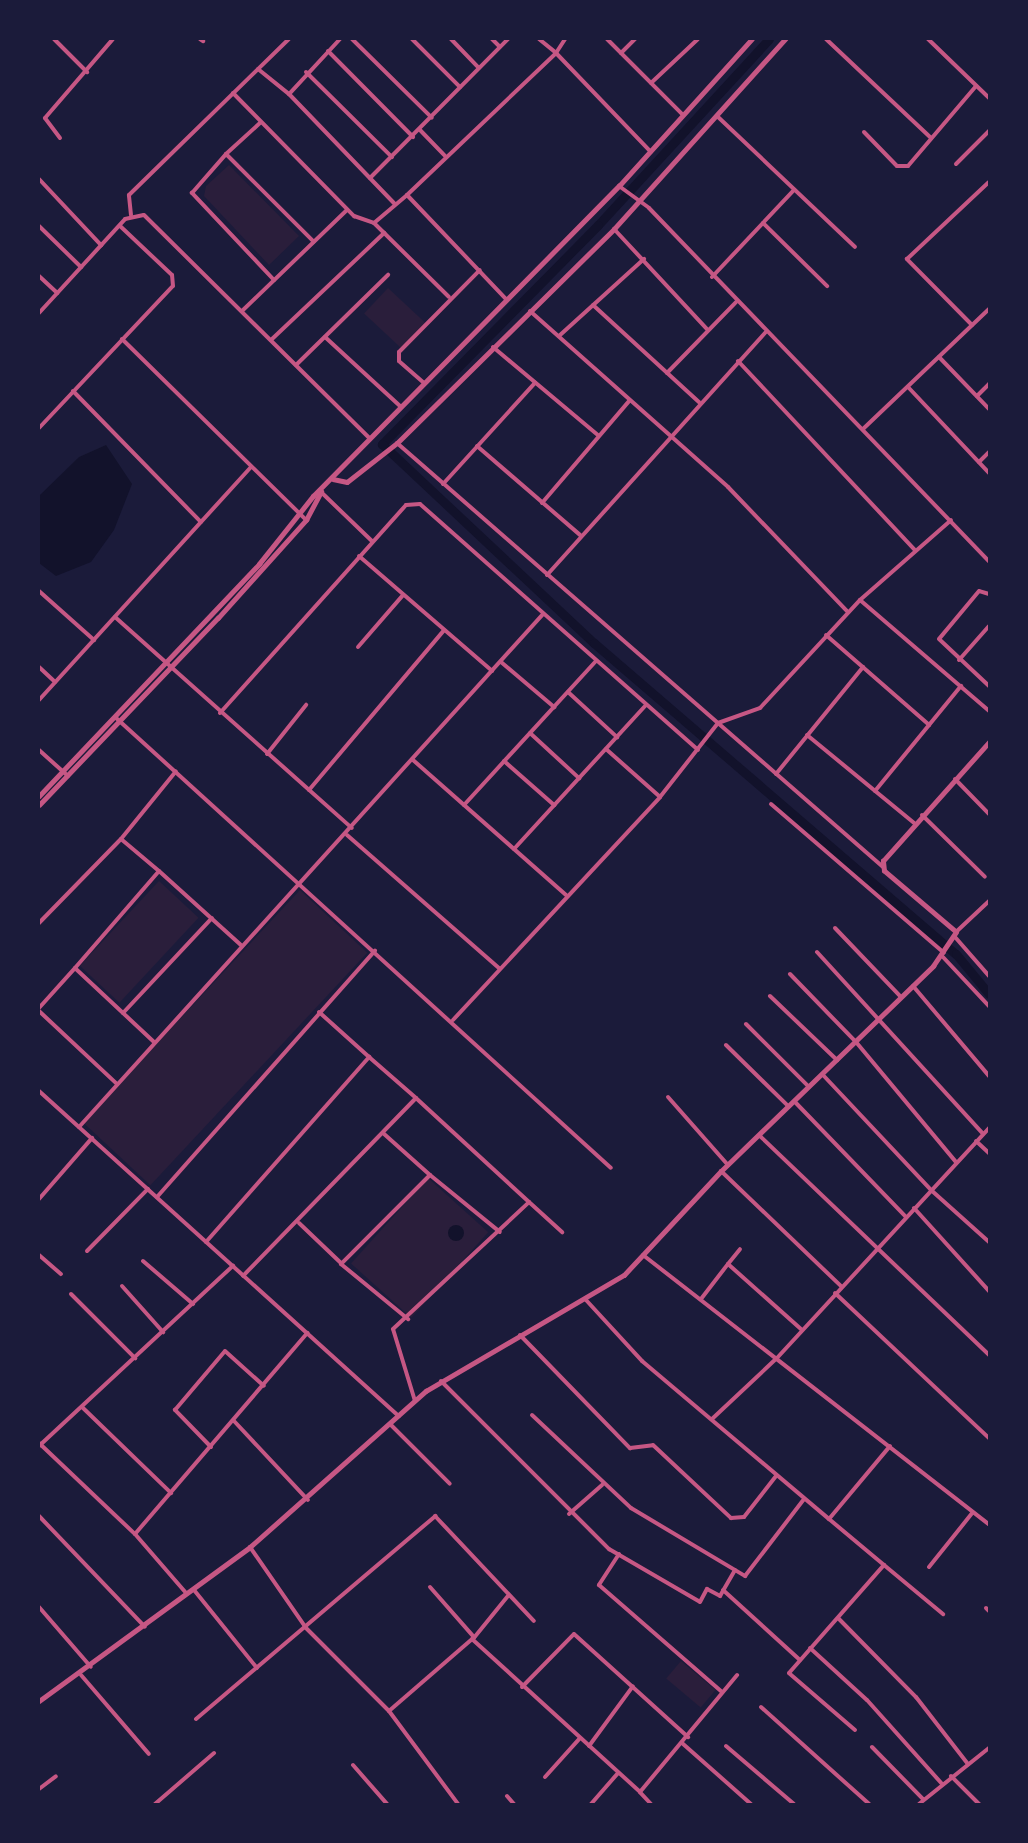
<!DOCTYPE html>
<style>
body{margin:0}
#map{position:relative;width:1028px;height:1843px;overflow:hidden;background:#1b1b3a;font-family:Lato,sans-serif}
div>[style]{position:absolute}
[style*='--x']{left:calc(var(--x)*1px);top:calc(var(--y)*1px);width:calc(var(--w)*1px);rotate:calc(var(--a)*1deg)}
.green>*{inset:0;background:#2a1e3b;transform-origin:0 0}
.water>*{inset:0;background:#12122b}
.round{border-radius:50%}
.canal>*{height:9px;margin:-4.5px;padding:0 4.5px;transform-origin:4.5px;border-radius:4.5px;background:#12122b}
.minor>*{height:4px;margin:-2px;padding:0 2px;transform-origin:2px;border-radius:2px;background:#c65784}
.tertiary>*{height:4.5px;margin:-2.25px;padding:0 2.25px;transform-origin:2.25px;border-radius:2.25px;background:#c65784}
span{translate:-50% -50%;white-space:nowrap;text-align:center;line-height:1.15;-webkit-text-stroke:5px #1b1b3a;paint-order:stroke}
.frame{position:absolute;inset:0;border:40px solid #1b1b3a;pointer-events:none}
</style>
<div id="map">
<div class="green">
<div style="clip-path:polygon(229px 165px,299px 236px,269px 265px,204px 196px,206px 186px)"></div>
<div style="left:388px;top:288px;width:52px;height:35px;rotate:43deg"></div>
<div style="left:159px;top:881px;width:54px;height:116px;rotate:43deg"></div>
<div style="left:300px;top:890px;width:92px;height:318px;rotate:43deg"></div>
<div style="left:428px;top:1178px;width:81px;height:115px;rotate:42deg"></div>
<div style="left:681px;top:1661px;width:45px;height:23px;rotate:40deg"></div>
</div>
<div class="water">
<div style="clip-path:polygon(106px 445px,132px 484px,114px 530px,91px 562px,56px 576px,39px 563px,39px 496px,79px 457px)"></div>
<div class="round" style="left:448px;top:1225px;width:16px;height:16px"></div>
</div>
<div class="canal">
<div style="--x:769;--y:39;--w:253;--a:132.6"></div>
<div style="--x:598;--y:225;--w:308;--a:134.6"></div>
<div style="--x:382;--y:444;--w:291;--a:43.2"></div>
<div style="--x:594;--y:643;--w:477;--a:40.7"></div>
<div style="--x:956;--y:954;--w:52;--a:50.5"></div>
</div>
<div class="minor">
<div style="--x:54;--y:39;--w:47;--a:45"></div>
<div style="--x:200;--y:39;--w:4;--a:34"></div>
<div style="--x:340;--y:39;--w:75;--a:132.8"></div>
<div style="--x:289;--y:94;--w:153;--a:46.1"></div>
<div style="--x:352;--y:39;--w:112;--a:44.6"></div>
<div style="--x:412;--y:39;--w:68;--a:45"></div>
<div style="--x:451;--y:39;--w:40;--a:46"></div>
<div style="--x:492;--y:39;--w:11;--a:45"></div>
<div style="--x:539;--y:39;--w:22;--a:39"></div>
<div style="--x:556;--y:53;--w:17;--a:-57"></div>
<div style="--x:607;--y:39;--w:107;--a:45"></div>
<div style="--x:826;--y:39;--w:144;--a:43.3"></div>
<div style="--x:928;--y:39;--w:85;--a:44"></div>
<div style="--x:328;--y:51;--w:121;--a:45.3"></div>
<div style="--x:621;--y:53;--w:20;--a:-45"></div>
<div style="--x:258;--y:69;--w:40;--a:39"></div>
<div style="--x:306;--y:72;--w:121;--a:44.7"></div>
<div style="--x:651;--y:83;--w:64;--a:-43.1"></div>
<div style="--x:233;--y:93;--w:173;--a:45.5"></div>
<div style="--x:354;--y:216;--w:21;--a:19"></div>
<div style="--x:374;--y:223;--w:43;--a:-40.3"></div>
<div style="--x:407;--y:195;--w:144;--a:46.4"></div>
<div style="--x:717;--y:116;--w:190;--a:43.5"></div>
<div style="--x:420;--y:130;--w:36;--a:46"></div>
<div style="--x:864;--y:132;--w:47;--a:45.9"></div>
<div style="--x:897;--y:166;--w:11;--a:0"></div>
<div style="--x:908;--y:166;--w:105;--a:-49.6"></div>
<div style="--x:60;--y:138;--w:25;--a:-127"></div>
<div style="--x:45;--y:118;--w:104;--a:-49.3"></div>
<div style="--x:226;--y:154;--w:47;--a:-42.4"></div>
<div style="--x:956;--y:164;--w:47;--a:-45"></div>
<div style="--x:370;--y:178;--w:196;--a:-45.2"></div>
<div style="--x:39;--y:179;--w:91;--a:46.8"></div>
<div style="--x:619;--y:186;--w:37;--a:36"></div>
<div style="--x:649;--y:208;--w:490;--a:46.1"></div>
<div style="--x:407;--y:195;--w:206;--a:-43.6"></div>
<div style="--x:556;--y:53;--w:137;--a:46.2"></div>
<div style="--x:131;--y:215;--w:20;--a:-96"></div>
<div style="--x:129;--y:195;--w:223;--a:-44.3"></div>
<div style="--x:374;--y:223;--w:105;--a:44.6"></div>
<div style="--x:763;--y:223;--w:90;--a:44.5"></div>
<div style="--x:39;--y:226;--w:59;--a:44.3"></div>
<div style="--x:614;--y:229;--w:138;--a:47.1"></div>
<div style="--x:39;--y:276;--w:25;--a:43"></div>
<div style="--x:712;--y:277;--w:120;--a:-46.7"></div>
<div style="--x:274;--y:280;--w:120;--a:-133.3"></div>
<div style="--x:192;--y:193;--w:52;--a:-48.9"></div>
<div style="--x:226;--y:154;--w:124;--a:45"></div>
<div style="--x:593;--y:305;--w:144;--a:42.5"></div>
<div style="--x:242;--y:311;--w:146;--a:-43.9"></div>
<div style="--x:530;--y:311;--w:265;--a:41.6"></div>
<div style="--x:728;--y:487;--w:172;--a:46.2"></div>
<div style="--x:39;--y:313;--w:127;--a:-47.5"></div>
<div style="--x:125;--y:219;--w:19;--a:-12"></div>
<div style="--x:144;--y:215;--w:317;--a:44.7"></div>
<div style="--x:972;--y:325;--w:93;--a:-134.6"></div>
<div style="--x:907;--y:259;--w:112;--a:-43.2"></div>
<div style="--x:559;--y:336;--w:115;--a:-42.2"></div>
<div style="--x:325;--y:337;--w:103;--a:42.6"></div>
<div style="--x:122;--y:339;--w:258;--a:44.5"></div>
<div style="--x:271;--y:340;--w:156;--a:-43.4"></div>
<div style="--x:493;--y:347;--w:138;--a:40"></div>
<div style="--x:939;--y:357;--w:72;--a:46.1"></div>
<div style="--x:738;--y:361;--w:258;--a:46.9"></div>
<div style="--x:296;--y:365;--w:129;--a:-44.4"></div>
<div style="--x:667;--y:373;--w:99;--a:-45.8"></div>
<div style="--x:424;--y:383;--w:33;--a:-139"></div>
<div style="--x:399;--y:361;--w:9;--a:-90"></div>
<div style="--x:399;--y:352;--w:115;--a:-45.4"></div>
<div style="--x:908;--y:387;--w:118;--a:46.7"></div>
<div style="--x:73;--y:391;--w:183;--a:45.7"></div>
<div style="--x:977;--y:396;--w:17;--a:-45"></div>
<div style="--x:39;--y:428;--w:195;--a:-46.7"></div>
<div style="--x:173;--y:286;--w:11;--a:-95"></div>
<div style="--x:172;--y:275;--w:71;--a:-136.7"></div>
<div style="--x:863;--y:429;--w:174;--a:-43.6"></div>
<div style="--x:397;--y:443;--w:645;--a:41.1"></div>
<div style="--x:477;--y:446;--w:136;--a:40.8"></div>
<div style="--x:979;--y:462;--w:14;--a:-45"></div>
<div style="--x:443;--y:484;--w:137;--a:-47.7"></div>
<div style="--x:321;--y:492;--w:71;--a:43.9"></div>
<div style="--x:542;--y:503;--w:135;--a:-49.5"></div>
<div style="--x:359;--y:556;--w:176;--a:40.8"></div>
<div style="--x:547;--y:575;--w:326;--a:-48"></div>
<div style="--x:39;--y:591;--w:74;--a:41.7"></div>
<div style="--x:989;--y:594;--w:10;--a:-163"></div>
<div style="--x:979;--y:591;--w:62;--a:129.8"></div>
<div style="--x:939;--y:639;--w:69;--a:43.2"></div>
<div style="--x:860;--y:600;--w:121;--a:-41.3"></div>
<div style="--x:115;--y:617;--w:317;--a:41.7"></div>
<div style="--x:826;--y:635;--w:137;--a:41.1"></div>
<div style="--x:358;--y:647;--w:69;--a:-49.1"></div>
<div style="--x:959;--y:660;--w:45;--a:-48.6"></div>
<div style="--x:501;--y:662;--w:70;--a:40.3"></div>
<div style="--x:39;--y:667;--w:22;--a:43"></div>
<div style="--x:568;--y:692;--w:67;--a:42.6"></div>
<div style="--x:39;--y:700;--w:315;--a:-47.7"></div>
<div style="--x:220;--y:713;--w:279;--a:-48.2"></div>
<div style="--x:406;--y:505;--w:14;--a:-4"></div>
<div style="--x:420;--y:504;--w:371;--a:41.5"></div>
<div style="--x:115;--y:717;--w:670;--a:42.28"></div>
<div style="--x:530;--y:733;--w:67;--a:42.6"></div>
<div style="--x:807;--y:735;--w:139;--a:39.4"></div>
<div style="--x:606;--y:749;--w:72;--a:41.6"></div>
<div style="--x:39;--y:750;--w:39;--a:42"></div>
<div style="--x:267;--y:754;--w:63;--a:-51.5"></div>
<div style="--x:413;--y:760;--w:204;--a:41.4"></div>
<div style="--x:504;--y:761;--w:67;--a:41.3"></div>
<div style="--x:776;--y:774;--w:138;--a:-50.9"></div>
<div style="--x:955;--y:779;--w:49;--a:45.8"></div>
<div style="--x:309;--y:790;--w:209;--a:-49.8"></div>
<div style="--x:875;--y:791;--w:136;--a:-50.7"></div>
<div style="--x:771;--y:804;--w:228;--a:40.7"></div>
<div style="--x:464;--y:805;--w:195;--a:-47.5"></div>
<div style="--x:922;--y:815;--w:88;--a:44.5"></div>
<div style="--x:347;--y:835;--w:203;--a:41.2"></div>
<div style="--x:121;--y:839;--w:50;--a:40.1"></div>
<div style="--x:514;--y:849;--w:195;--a:-47.5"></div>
<div style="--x:39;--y:923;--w:117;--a:-45.7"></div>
<div style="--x:121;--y:839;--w:87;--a:-51"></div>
<div style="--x:835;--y:928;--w:95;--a:46.3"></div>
<div style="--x:956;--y:932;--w:45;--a:-43.2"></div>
<div style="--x:955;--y:937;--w:52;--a:48.9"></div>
<div style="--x:817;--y:952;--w:246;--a:47.6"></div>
<div style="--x:942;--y:956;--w:69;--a:46.8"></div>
<div style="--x:790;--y:974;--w:95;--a:45.9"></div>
<div style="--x:856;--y:1042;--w:156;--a:50.2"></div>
<div style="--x:913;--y:986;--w:118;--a:49.8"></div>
<div style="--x:770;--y:996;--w:93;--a:43.7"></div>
<div style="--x:39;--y:1008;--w:54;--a:-48"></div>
<div style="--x:39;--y:1011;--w:107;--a:43.1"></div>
<div style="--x:319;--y:1012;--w:67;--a:42"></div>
<div style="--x:123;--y:1013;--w:130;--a:-46.9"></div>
<div style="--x:453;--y:1020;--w:304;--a:-47.1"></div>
<div style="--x:660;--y:797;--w:94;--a:-51.9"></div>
<div style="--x:718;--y:723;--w:45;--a:-19.7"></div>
<div style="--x:760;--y:708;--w:147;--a:-47.2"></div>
<div style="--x:860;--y:600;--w:170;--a:40.7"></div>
<div style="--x:746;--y:1024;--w:89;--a:45"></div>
<div style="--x:154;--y:1042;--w:108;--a:-136.9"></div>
<div style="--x:75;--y:968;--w:128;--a:-49.1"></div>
<div style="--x:159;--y:871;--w:110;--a:42.1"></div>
<div style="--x:726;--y:1045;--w:88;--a:44.5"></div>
<div style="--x:823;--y:1075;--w:158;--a:46.8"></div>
<div style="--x:931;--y:1190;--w:78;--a:41.9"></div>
<div style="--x:39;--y:1091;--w:485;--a:42.1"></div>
<div style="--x:668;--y:1097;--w:91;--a:48.6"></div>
<div style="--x:795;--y:1102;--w:160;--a:46"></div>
<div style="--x:79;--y:1127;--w:692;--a:-47.87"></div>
<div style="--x:383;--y:1133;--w:63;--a:41.8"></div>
<div style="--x:430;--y:1175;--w:126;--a:135"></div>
<div style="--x:341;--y:1264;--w:87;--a:39.4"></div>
<div style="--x:760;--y:1136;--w:317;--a:43.7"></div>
<div style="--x:976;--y:1141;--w:18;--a:43"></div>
<div style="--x:721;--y:1171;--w:166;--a:43.8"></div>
<div style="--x:430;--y:1175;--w:90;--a:39.2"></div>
<div style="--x:157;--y:1197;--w:329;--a:-48.5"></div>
<div style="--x:39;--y:1199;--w:81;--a:-49"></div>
<div style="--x:529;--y:1202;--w:45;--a:42.3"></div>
<div style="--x:914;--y:1208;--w:112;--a:47.9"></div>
<div style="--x:299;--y:1223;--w:59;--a:43.6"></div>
<div style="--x:206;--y:1242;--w:247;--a:-48.6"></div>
<div style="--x:369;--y:1057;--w:62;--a:41.1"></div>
<div style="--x:416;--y:1098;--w:248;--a:134.2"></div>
<div style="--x:87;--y:1251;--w:87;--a:-45.5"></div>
<div style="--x:39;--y:1255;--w:29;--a:41"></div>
<div style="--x:643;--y:1255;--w:438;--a:37.9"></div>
<div style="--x:143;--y:1261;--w:66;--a:40.7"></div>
<div style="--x:728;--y:1264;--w:19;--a:-51"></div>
<div style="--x:122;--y:1286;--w:62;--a:48.3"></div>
<div style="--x:835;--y:1293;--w:212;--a:43.3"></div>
<div style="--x:71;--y:1294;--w:91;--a:45"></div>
<div style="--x:701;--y:1299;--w:44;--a:-52.4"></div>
<div style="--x:728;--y:1264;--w:98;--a:41.7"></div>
<div style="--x:586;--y:1300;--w:83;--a:47.4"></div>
<div style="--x:642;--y:1361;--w:245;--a:40.2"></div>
<div style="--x:520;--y:1335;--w:158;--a:45.8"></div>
<div style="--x:630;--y:1448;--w:23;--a:-7"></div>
<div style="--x:653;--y:1445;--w:107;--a:43.1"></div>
<div style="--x:731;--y:1518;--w:13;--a:-4"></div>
<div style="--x:744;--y:1517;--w:52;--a:-52"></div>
<div style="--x:441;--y:1381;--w:238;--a:45"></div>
<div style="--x:609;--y:1549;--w:105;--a:30.2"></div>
<div style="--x:700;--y:1602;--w:15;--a:-62"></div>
<div style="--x:707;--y:1589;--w:15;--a:28"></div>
<div style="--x:720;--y:1596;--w:30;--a:-60"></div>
<div style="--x:415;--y:1401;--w:75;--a:-107"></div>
<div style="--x:393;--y:1329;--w:186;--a:-43"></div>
<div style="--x:529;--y:1202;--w:154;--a:-137.4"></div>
<div style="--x:82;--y:1407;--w:124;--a:44"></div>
<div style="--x:532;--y:1415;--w:136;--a:43.2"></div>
<div style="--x:631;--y:1508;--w:133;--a:30.8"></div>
<div style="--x:745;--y:1576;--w:97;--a:-52.5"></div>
<div style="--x:712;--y:1419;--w:89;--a:-43.2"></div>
<div style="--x:777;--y:1358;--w:313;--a:-47.3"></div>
<div style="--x:234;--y:1421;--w:108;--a:46.9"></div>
<div style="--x:391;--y:1425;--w:83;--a:45"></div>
<div style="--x:39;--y:1443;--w:132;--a:43.5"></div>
<div style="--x:135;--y:1534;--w:79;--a:49.1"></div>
<div style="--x:39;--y:1446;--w:265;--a:-42.9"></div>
<div style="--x:211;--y:1447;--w:52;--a:-134.2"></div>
<div style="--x:175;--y:1410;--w:77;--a:-49.7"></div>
<div style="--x:225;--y:1351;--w:52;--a:41.9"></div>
<div style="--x:569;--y:1514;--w:44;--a:-41.3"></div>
<div style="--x:39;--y:1516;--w:153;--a:46.3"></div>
<div style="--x:135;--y:1534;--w:265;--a:-49.4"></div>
<div style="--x:250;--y:1547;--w:98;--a:55.3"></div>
<div style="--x:306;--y:1628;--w:117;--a:45"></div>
<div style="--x:389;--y:1711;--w:116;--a:53.4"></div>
<div style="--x:619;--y:1554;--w:37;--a:123"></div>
<div style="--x:599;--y:1585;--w:163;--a:41"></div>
<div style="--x:884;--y:1565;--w:77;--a:39.7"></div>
<div style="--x:929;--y:1567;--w:70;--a:-51.3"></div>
<div style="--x:430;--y:1587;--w:67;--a:48.7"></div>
<div style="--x:194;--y:1590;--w:100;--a:51.1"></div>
<div style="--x:723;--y:1590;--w:104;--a:42.3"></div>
<div style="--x:39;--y:1607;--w:79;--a:49.1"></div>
<div style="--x:986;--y:1608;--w:4;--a:45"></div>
<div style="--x:839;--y:1619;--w:110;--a:45.4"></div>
<div style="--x:916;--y:1697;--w:85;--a:52.2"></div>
<div style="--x:473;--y:1639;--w:55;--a:-50.9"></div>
<div style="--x:810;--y:1648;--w:77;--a:42.4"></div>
<div style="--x:867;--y:1700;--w:113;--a:48.2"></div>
<div style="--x:81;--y:1675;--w:104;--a:49.3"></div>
<div style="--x:522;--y:1687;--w:74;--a:-45.5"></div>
<div style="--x:574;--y:1634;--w:154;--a:42.1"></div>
<div style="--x:761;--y:1707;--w:145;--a:41.9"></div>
<div style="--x:389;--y:1711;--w:110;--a:-40.9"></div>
<div style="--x:472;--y:1639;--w:227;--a:42.3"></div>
<div style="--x:196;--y:1719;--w:314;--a:-40.3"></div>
<div style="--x:435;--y:1516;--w:144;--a:46.7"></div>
<div style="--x:855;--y:1730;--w:87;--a:-139.2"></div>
<div style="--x:789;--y:1673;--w:144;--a:-48.7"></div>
<div style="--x:884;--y:1565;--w:72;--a:-140.1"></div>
<div style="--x:829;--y:1519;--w:95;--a:-50.1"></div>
<div style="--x:682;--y:1743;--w:92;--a:41.5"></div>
<div style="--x:589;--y:1746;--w:74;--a:-53.7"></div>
<div style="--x:726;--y:1746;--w:89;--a:40.5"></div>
<div style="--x:872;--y:1747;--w:73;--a:45.6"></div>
<div style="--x:353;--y:1765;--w:52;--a:48.9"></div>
<div style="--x:951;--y:1776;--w:40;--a:45"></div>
<div style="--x:545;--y:1777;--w:52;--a:-48.1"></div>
<div style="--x:39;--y:1789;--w:21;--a:-37"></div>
<div style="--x:507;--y:1796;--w:11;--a:49"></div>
<div style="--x:155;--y:1804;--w:78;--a:-40.8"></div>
<div style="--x:591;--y:1804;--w:41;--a:-48.9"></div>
<div style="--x:651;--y:1804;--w:16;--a:-133"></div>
<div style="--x:640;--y:1792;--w:152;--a:-50.3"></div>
<div style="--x:919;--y:1804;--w:90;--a:-38.7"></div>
</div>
<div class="tertiary">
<div style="--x:333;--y:479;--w:14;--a:12"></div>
<div style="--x:347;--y:482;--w:63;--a:-38"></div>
<div style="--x:397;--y:443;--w:305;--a:-44.6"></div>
<div style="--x:614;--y:229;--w:256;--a:-48"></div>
<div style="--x:39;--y:796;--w:320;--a:-46.5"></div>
<div style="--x:259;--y:564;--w:87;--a:-51.5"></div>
<div style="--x:313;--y:496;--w:436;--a:-45.4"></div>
<div style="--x:619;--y:186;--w:198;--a:-47.9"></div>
<div style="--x:39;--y:805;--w:259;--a:-46.3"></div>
<div style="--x:218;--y:618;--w:132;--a:-48.1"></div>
<div style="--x:306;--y:520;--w:32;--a:-62"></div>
<div style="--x:39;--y:1701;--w:261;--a:-36.1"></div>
<div style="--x:250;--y:1547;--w:235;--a:-41.6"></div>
<div style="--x:426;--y:1391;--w:229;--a:-30.4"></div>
<div style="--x:624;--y:1275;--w:142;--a:-47"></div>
<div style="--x:721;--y:1171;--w:295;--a:-44"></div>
<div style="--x:933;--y:966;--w:41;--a:-55.9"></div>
<div style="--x:956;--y:932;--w:94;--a:-139.7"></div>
<div style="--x:884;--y:871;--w:10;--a:-96"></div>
<div style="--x:883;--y:861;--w:159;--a:-48.3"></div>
</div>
<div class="frame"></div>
</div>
